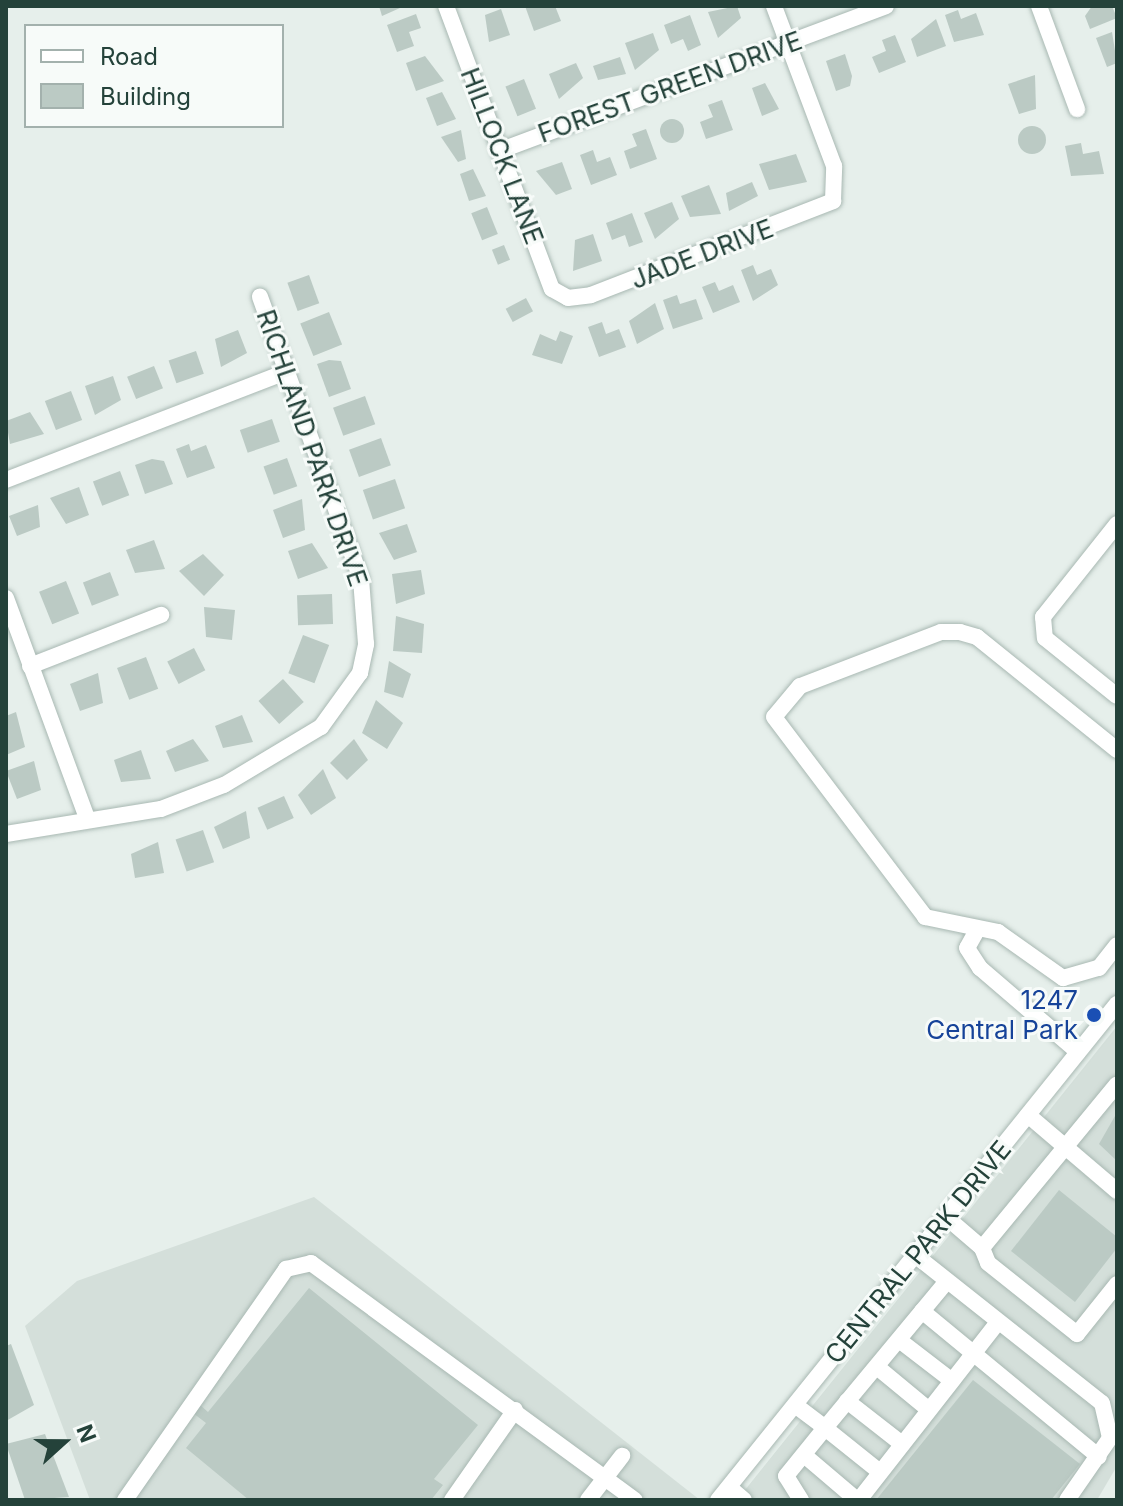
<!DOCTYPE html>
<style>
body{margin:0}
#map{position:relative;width:1123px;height:1506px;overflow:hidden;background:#e6efeb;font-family:Inter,sans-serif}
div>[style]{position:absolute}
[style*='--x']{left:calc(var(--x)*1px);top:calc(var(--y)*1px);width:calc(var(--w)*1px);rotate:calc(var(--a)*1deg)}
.built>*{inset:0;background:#d4dfda}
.building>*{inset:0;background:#bbcac4;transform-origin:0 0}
.round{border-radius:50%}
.roads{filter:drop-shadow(0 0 2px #a8b8b2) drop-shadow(0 0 2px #a8b8b2)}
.minor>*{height:16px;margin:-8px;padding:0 8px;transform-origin:8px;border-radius:8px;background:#fff}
.dots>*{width:22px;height:22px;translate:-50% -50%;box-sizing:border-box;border:4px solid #f7fbf9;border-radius:50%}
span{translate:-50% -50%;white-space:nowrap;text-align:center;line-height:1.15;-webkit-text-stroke:6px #f7fbf9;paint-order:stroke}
.street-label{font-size:26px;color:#24423a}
.transit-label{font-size:26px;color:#164399}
.right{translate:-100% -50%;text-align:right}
.frame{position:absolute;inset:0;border:8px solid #24423a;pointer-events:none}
.legend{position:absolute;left:24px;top:24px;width:260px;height:104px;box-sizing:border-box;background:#f7fbf9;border:2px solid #a3b1ad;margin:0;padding:10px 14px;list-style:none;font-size:24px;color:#24423a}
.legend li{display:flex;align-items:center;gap:16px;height:40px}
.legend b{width:40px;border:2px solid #a3b1ad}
.north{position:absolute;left:24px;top:1402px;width:80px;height:80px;-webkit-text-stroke:6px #f7fbf9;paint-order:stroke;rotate:69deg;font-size:22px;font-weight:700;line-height:32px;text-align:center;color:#24423a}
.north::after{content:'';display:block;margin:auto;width:28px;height:36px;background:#24423a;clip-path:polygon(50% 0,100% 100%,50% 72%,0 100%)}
</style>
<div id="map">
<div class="built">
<div style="clip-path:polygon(1117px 1026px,1117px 1466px,1097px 1500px,737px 1500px)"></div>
<div style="clip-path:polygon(314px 1197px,700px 1500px,90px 1500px,25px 1326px,77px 1281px)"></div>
</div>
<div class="building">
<div style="clip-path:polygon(379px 6px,400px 6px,400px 8px,382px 16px)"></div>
<div style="clip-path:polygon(525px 6px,555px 6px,561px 21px,534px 31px)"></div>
<div style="clip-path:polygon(737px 6px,741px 18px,718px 38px,708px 12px)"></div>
<div style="clip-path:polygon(1092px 6px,1112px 6px,1117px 18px,1090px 29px,1085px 16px)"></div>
<div style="clip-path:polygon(501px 9px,510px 35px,489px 42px,485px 15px)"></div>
<div style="clip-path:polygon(958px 10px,961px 19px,976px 13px,984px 35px,954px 42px,945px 15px)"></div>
<div style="clip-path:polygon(416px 14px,421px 28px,409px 32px,414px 46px,397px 52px,387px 25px)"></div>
<div style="clip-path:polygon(690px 15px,701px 45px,688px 51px,683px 39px,671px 44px,664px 25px)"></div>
<div style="clip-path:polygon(936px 19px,946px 46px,917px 57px,911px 39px)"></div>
<div style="clip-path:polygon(1112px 32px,1117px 63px,1107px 67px,1096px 38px)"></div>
<div style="clip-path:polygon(653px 33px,659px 50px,635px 70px,625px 43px)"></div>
<div style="clip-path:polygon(895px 35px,906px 62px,879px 73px,872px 57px,886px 51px,882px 40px)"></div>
<div style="clip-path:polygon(845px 54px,852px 76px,850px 86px,836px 91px,826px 61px)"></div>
<div style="clip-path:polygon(425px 56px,444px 81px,416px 91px,406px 63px)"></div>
<div style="clip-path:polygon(620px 57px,626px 74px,598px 80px,593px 66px)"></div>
<div style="clip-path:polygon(576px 63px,583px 78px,559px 99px,549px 74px)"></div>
<div style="clip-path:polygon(1035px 75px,1036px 109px,1019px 114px,1008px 84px)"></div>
<div style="left:524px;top:79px;width:32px;height:20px;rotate:68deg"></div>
<div style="clip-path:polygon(765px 83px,779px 109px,762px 116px,752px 88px)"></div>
<div style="clip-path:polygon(442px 92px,456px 119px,437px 126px,426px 98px)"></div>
<div style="clip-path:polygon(722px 100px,733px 130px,706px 139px,700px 122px,713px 117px,708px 105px)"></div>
<div class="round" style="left:660px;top:119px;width:24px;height:24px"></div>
<div class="round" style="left:1018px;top:126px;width:28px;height:28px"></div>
<div style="clip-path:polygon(646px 129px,657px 159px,630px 169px,624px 151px,637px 146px,632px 134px)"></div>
<div style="clip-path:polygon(461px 130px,466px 159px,458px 162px,441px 137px)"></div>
<div style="clip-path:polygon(1081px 143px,1083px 154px,1099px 151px,1104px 174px,1071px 176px,1065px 146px)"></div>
<div style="clip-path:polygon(593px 150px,597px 162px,610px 157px,617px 175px,591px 185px,580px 155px)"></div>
<div style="clip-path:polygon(796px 154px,807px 182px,769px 190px,759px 164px)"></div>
<div style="clip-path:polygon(562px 162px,572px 189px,556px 195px,536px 171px)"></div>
<div style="clip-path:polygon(473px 169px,486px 196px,469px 201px,460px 174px)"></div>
<div style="clip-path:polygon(752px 182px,758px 196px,729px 211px,726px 193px)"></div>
<div style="clip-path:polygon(709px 185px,721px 214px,690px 217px,681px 196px)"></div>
<div style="clip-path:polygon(672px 202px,679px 219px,655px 239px,644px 213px)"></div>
<div style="left:487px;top:207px;width:29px;height:17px;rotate:68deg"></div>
<div style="clip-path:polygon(632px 213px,643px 242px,629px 247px,625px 235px,612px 240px,606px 223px)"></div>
<div style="clip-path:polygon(593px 234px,602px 261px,573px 271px,575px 240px)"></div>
<div style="left:504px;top:245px;width:16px;height:13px;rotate:68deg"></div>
<div style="clip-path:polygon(753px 265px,757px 275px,771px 269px,778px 285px,753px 301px,741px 270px)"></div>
<div style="left:309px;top:275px;width:30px;height:23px;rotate:70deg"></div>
<div style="clip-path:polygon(715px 282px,719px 291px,733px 285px,740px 302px,713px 313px,702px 287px)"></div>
<div style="clip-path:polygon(677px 295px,680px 304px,696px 299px,703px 319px,673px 329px,663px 300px)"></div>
<div style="left:526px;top:298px;width:15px;height:23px;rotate:62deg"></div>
<div style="clip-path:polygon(655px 303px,664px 329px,637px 344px,629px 321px)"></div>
<div style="left:329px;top:312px;width:35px;height:31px;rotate:68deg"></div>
<div style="clip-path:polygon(602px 322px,606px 334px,619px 329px,626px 347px,599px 357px,588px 327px)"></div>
<div style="clip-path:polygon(238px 330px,247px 353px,221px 367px,215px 339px)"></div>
<div style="clip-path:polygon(560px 331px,573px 336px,562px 364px,532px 355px,540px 334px,556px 341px)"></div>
<div style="left:196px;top:351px;width:24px;height:29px;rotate:71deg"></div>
<div style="clip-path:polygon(329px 360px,341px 361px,351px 389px,329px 397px,317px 364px)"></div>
<div style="left:154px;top:366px;width:24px;height:29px;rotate:68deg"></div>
<div style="clip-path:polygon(113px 376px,121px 400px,95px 415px,85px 386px)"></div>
<div style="left:71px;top:391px;width:31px;height:28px;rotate:69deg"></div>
<div style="left:365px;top:396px;width:30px;height:34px;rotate:70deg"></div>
<div style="clip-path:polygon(30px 412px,44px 434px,10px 444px,6px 421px)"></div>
<div style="left:272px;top:419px;width:24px;height:34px;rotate:71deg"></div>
<div style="left:381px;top:438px;width:29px;height:34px;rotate:70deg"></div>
<div style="clip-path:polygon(189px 444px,191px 451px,206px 445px,215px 468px,187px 478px,176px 449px)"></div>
<div style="left:287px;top:458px;width:30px;height:25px;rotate:70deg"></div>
<div style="clip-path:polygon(152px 459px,164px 461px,173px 484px,145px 494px,135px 465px)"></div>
<div style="left:120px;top:471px;width:26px;height:29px;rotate:69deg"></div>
<div style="left:395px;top:479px;width:31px;height:34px;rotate:71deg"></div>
<div style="clip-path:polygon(79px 487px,89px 515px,66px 524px,50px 498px)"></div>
<div style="clip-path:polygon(302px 499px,305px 530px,283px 538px,273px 510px)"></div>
<div style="clip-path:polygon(38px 505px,40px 527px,17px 536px,9px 516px)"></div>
<div style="clip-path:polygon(407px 524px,417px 552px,394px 560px,379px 533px)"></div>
<div style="clip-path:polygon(154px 540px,165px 569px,135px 573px,126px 550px)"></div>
<div style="clip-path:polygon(312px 543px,328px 568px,298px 579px,288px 551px)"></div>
<div style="clip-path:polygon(203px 554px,224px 575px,204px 596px,179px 571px)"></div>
<div style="clip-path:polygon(421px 570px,425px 594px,396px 604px,392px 574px)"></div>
<div style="left:110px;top:572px;width:25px;height:29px;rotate:69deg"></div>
<div style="left:66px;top:581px;width:35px;height:29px;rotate:68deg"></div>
<div style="left:332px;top:594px;width:30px;height:35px;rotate:88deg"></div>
<div style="clip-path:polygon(204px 607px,235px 610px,232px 640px,206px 637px)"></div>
<div style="clip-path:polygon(396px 616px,424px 624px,422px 653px,393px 651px)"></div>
<div style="left:303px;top:635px;width:28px;height:41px;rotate:21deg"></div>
<div style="left:194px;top:648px;width:25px;height:30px;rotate:63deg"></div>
<div style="left:146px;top:657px;width:34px;height:31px;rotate:69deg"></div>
<div style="clip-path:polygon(389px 661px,411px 674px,403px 698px,384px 692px)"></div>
<div style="clip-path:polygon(98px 673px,103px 703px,80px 711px,70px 684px)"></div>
<div style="left:283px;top:679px;width:31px;height:33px;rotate:48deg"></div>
<div style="clip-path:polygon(376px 700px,403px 723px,387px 749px,362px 733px)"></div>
<div style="clip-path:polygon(16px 712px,25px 747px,6px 755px,6px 716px)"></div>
<div style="clip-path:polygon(242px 715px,253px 742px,223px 748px,215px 726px)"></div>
<div style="clip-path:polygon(193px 739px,209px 761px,175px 772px,166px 751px)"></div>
<div style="clip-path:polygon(354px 739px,368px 760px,347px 780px,330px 763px)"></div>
<div style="clip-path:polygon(141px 750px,151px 779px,121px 782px,114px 760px)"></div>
<div style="clip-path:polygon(34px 761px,41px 790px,17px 799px,6px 771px)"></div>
<div style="clip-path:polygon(323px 769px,336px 798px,311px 815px,298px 795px)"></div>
<div style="left:284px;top:796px;width:24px;height:29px;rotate:66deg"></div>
<div style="clip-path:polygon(246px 811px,250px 838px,223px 849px,214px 827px)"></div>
<div style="left:203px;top:830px;width:34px;height:29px;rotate:71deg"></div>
<div style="clip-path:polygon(158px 842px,164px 873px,135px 878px,131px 854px)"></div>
<div style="clip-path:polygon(1115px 1116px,1117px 1117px,1117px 1161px,1099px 1144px)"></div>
<div style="clip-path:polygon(1059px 1190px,1117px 1237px,1117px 1248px,1075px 1302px,1011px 1251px)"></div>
<div style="clip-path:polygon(309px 1288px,478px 1425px,434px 1479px,443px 1485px,431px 1500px,249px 1500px,186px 1448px,206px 1423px,193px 1413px,200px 1405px,208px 1412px)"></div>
<div style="clip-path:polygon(11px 1344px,34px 1405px,6px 1421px,6px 1346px)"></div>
<div style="clip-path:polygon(973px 1380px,1080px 1464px,1051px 1500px,876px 1500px)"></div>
<div style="clip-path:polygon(45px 1434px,69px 1497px,25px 1500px,6px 1444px)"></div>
</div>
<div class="roads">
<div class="minor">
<div style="--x:446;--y:6;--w:302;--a:69.5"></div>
<div style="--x:552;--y:289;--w:18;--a:29"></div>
<div style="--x:568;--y:298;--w:23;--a:-7"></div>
<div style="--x:591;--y:295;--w:260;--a:-21.2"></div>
<div style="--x:833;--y:201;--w:35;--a:-88"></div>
<div style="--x:834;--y:166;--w:171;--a:-110.6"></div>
<div style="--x:1039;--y:6;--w:110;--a:69.7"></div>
<div style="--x:499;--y:151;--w:413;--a:-20.5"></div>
<div style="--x:6;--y:480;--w:300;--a:-21.1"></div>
<div style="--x:1117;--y:524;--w:119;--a:128.5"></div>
<div style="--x:1043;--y:617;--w:21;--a:85"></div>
<div style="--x:1045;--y:638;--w:92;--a:38.9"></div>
<div style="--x:6;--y:598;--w:234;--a:69.8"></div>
<div style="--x:30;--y:666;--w:141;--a:-21.3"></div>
<div style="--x:1117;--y:750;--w:180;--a:-141.1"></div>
<div style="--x:977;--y:637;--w:18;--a:-164"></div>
<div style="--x:960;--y:632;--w:19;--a:180"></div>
<div style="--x:941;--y:632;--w:151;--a:159"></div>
<div style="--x:800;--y:686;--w:40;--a:130"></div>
<div style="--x:774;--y:717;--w:251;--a:52.9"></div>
<div style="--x:925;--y:917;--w:75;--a:11.6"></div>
<div style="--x:998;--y:932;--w:80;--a:35.3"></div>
<div style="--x:1063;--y:978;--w:37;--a:-16"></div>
<div style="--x:1099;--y:968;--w:29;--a:-52"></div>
<div style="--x:6;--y:834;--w:157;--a:-9.2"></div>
<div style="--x:161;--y:809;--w:67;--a:-20.9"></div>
<div style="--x:224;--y:785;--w:113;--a:-30.9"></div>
<div style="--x:321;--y:727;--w:67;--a:-54.2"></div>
<div style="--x:360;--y:673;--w:30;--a:-78"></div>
<div style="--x:366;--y:644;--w:65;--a:-94.4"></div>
<div style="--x:361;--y:579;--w:300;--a:-109.7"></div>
<div style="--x:976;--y:932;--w:18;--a:119"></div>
<div style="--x:967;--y:948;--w:24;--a:57"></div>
<div style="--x:980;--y:968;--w:129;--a:40.6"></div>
<div style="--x:1028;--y:1115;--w:117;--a:40.5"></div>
<div style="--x:946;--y:1217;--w:48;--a:40.7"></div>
<div style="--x:982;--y:1248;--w:212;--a:-50.5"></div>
<div style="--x:982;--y:1248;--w:16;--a:68"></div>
<div style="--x:988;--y:1263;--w:114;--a:38.6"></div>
<div style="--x:1077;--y:1334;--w:64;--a:-51.3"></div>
<div style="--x:915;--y:1255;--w:238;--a:38.4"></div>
<div style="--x:1102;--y:1403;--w:36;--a:77"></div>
<div style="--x:1110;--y:1438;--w:75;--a:124.7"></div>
<div style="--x:922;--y:1311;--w:229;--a:39.5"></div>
<div style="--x:899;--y:1340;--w:66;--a:37.6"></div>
<div style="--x:877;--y:1367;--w:67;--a:39.6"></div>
<div style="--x:847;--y:1401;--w:70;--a:38"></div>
<div style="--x:795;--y:1405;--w:38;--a:37"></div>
<div style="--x:825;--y:1428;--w:191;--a:-50.3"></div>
<div style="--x:804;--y:1455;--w:70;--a:40.3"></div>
<div style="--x:729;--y:1487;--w:20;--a:41"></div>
<div style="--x:125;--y:1500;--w:282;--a:-55.1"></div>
<div style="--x:286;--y:1269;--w:26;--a:-13"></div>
<div style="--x:311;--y:1263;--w:401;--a:36.2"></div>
<div style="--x:452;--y:1500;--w:110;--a:-55"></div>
<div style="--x:588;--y:1500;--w:56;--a:-52.3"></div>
<div style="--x:718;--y:1500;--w:637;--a:-51.19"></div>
<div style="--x:801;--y:1500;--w:28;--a:-122"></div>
<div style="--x:786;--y:1476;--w:62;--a:-50.9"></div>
<div style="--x:825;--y:1428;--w:70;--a:38.7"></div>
<div style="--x:859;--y:1500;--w:226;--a:-52"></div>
</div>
</div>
<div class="dots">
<div style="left:1094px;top:1015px;background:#1a4fb4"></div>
</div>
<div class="street-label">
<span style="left:670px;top:87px;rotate:-20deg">FOREST GREEN DRIVE</span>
<span style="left:502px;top:156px;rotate:69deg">HILLOCK LANE</span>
<span style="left:702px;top:254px;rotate:-21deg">JADE DRIVE</span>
<span style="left:312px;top:448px;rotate:71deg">RICHLAND PARK DRIVE</span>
<span style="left:918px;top:1252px;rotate:-51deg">CENTRAL PARK DRIVE</span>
</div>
<div class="transit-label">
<span class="right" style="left:1078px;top:1015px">1247<br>Central Park</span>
</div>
<div class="frame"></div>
<ul class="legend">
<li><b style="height:10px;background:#fff"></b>Road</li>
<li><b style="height:22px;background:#bbcac4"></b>Building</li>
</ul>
<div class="north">N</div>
</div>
